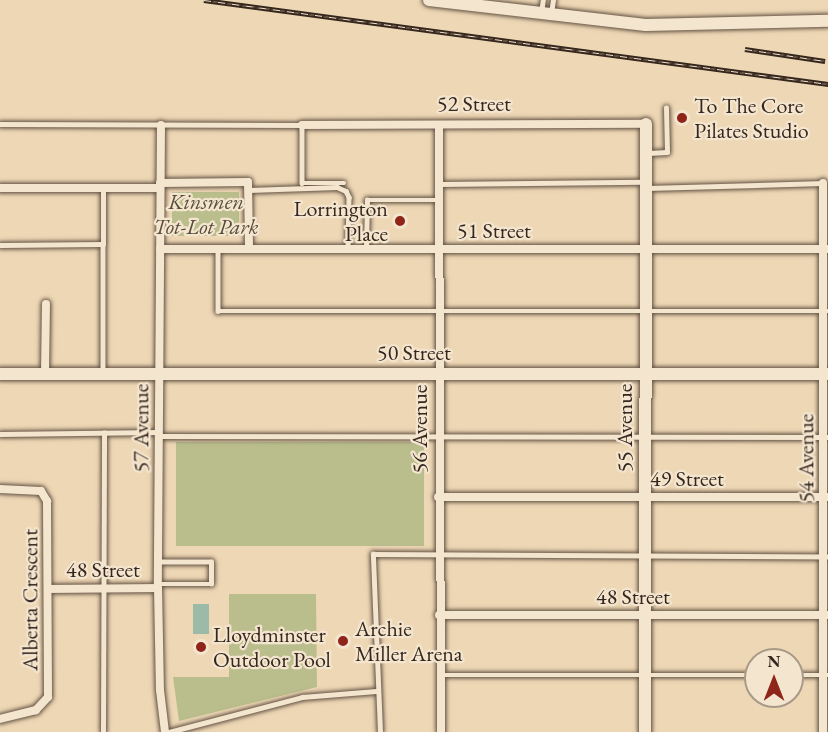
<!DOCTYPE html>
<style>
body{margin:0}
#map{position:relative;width:828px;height:732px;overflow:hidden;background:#eed7b5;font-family:"EB Garamond",serif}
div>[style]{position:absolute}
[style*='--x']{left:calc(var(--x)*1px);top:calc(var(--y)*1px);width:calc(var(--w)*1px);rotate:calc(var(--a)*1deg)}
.green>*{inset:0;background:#babe8d;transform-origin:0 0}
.water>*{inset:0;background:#9bbaa8;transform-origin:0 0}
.roads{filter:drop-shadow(0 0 2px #635344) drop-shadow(0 0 2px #635344)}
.lane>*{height:4.5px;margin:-2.25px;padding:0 2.25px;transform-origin:2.25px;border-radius:2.25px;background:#f4e5cf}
.street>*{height:8px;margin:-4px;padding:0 4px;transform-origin:4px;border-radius:4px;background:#f4e5cf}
.secondary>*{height:12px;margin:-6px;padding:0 6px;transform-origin:6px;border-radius:6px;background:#f4e5cf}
.rail>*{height:4.5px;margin-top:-2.25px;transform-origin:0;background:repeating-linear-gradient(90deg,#f4e5cf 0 7px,#35271e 0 14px);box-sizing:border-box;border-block:2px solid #35271e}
.dots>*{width:16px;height:16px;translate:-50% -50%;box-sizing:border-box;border:3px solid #f4e5cf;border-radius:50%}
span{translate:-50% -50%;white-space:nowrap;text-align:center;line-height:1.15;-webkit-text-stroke:4.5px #f4e5cf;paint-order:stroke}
.street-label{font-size:22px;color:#35271e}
.poi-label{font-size:22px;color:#35271e}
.left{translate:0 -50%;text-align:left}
.right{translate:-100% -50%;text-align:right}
.park-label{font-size:22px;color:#564d3a;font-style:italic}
.north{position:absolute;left:744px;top:648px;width:60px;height:60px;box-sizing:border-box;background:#f4e5cf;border:2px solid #a89988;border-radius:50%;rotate:0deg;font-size:16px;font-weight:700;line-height:24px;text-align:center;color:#35271e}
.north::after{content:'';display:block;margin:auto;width:21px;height:27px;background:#8f2418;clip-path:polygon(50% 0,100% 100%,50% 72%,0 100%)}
</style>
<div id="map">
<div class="green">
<div style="left:172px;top:192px;width:67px;height:44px"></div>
<div style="left:176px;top:442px;width:248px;height:104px"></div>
<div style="clip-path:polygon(229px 594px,316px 594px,317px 687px,179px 721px,173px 677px,229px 677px)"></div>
</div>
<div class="water">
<div style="left:193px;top:604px;width:16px;height:30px"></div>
</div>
<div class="roads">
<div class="lane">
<div style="--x:541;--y:12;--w:12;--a:-81"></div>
<div style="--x:551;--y:13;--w:13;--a:-81"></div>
<div style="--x:0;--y:124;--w:302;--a:0.2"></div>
<div style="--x:302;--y:125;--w:58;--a:90"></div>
<div style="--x:302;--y:183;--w:42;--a:0"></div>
<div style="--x:648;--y:153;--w:19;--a:-3"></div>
<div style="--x:667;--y:152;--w:44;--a:-91.3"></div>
<div style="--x:439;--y:184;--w:204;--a:-0.6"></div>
<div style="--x:647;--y:188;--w:176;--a:-1.6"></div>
<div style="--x:249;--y:190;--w:88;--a:-2"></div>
<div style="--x:337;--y:187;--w:10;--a:24"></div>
<div style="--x:346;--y:191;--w:7;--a:63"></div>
<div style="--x:349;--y:197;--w:52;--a:91.1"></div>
<div style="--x:103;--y:244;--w:129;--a:90"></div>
<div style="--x:0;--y:245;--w:103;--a:-0.6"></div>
<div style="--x:103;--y:244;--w:56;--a:-90"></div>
<div style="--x:218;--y:249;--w:62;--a:90"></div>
<div style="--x:218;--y:311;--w:610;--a:0"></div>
<div style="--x:366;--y:249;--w:49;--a:-88.8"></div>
<div style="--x:367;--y:200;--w:72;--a:0"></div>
<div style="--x:0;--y:434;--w:159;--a:-0.7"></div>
<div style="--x:159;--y:436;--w:669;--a:0.09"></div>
<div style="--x:159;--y:584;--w:52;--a:0"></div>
<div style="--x:211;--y:584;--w:22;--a:-90"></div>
<div style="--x:211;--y:562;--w:52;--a:180"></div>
<div style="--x:442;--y:675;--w:314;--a:0"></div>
<div style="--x:792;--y:675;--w:36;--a:0"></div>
<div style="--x:103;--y:732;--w:299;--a:-89.8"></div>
<div style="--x:169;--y:732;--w:138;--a:-14.7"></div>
<div style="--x:302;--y:697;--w:74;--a:-4.6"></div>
<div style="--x:380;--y:732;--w:178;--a:-92.3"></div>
<div style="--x:373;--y:554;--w:455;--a:0.3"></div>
</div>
<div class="street">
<div style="--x:161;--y:125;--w:463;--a:90.4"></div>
<div style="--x:158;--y:588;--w:102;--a:88.9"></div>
<div style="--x:160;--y:690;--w:42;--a:83.2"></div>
<div style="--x:302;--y:125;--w:344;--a:-0.2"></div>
<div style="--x:439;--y:125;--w:607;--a:89.81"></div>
<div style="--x:160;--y:183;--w:88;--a:-0.7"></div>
<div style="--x:248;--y:182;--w:67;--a:89.1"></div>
<div style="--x:823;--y:183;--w:549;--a:90"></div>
<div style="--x:0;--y:188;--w:160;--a:0"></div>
<div style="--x:160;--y:249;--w:668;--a:0"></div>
<div style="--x:45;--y:374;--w:70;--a:-89.2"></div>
<div style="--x:0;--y:489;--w:41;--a:2.8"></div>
<div style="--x:41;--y:491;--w:12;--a:59"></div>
<div style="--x:47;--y:501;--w:196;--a:89.7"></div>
<div style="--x:48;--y:697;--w:18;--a:133"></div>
<div style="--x:36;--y:710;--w:37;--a:166"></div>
<div style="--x:438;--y:497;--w:390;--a:0"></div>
<div style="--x:48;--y:589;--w:110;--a:-0.5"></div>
<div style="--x:439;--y:615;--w:389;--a:0"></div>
</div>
<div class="secondary">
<div style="--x:429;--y:0;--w:218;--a:6.6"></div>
<div style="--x:646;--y:25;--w:182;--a:-1.3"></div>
<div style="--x:0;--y:374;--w:828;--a:0"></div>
<div style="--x:645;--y:732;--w:608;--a:-89.91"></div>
</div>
</div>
<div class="rail">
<div style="--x:204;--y:0;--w:630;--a:7.67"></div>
<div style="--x:745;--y:49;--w:81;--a:8.5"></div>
</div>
<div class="dots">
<div style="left:682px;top:118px;background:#8f2418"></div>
<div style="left:400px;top:221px;background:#8f2418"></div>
<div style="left:343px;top:641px;background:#8f2418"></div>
<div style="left:201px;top:647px;background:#8f2418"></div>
</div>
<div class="street-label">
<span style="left:474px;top:104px">52 Street</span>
<span style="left:494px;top:231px">51 Street</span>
<span style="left:414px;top:353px">50 Street</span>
<span style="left:141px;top:428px;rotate:-90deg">57 Avenue</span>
<span style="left:625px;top:428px;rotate:-90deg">55 Avenue</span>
<span style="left:420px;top:429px;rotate:-90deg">56 Avenue</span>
<span style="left:806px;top:458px;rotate:-90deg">54 Avenue</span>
<span style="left:687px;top:479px">49 Street</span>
<span style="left:103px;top:570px">48 Street</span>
<span style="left:633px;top:597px">48 Street</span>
<span style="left:30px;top:600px;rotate:-90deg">Alberta Crescent</span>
</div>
<div class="poi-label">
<span class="left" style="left:694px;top:118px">To The Core<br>Pilates Studio</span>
<span class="right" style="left:388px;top:221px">Lorrington<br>Place</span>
<span class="left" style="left:355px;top:641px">Archie<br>Miller Arena</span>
<span class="left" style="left:213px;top:647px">Lloydminster<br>Outdoor Pool</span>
</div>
<div class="park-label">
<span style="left:206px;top:214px">Kinsmen<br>Tot-Lot Park</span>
</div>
<div class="north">N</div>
</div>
